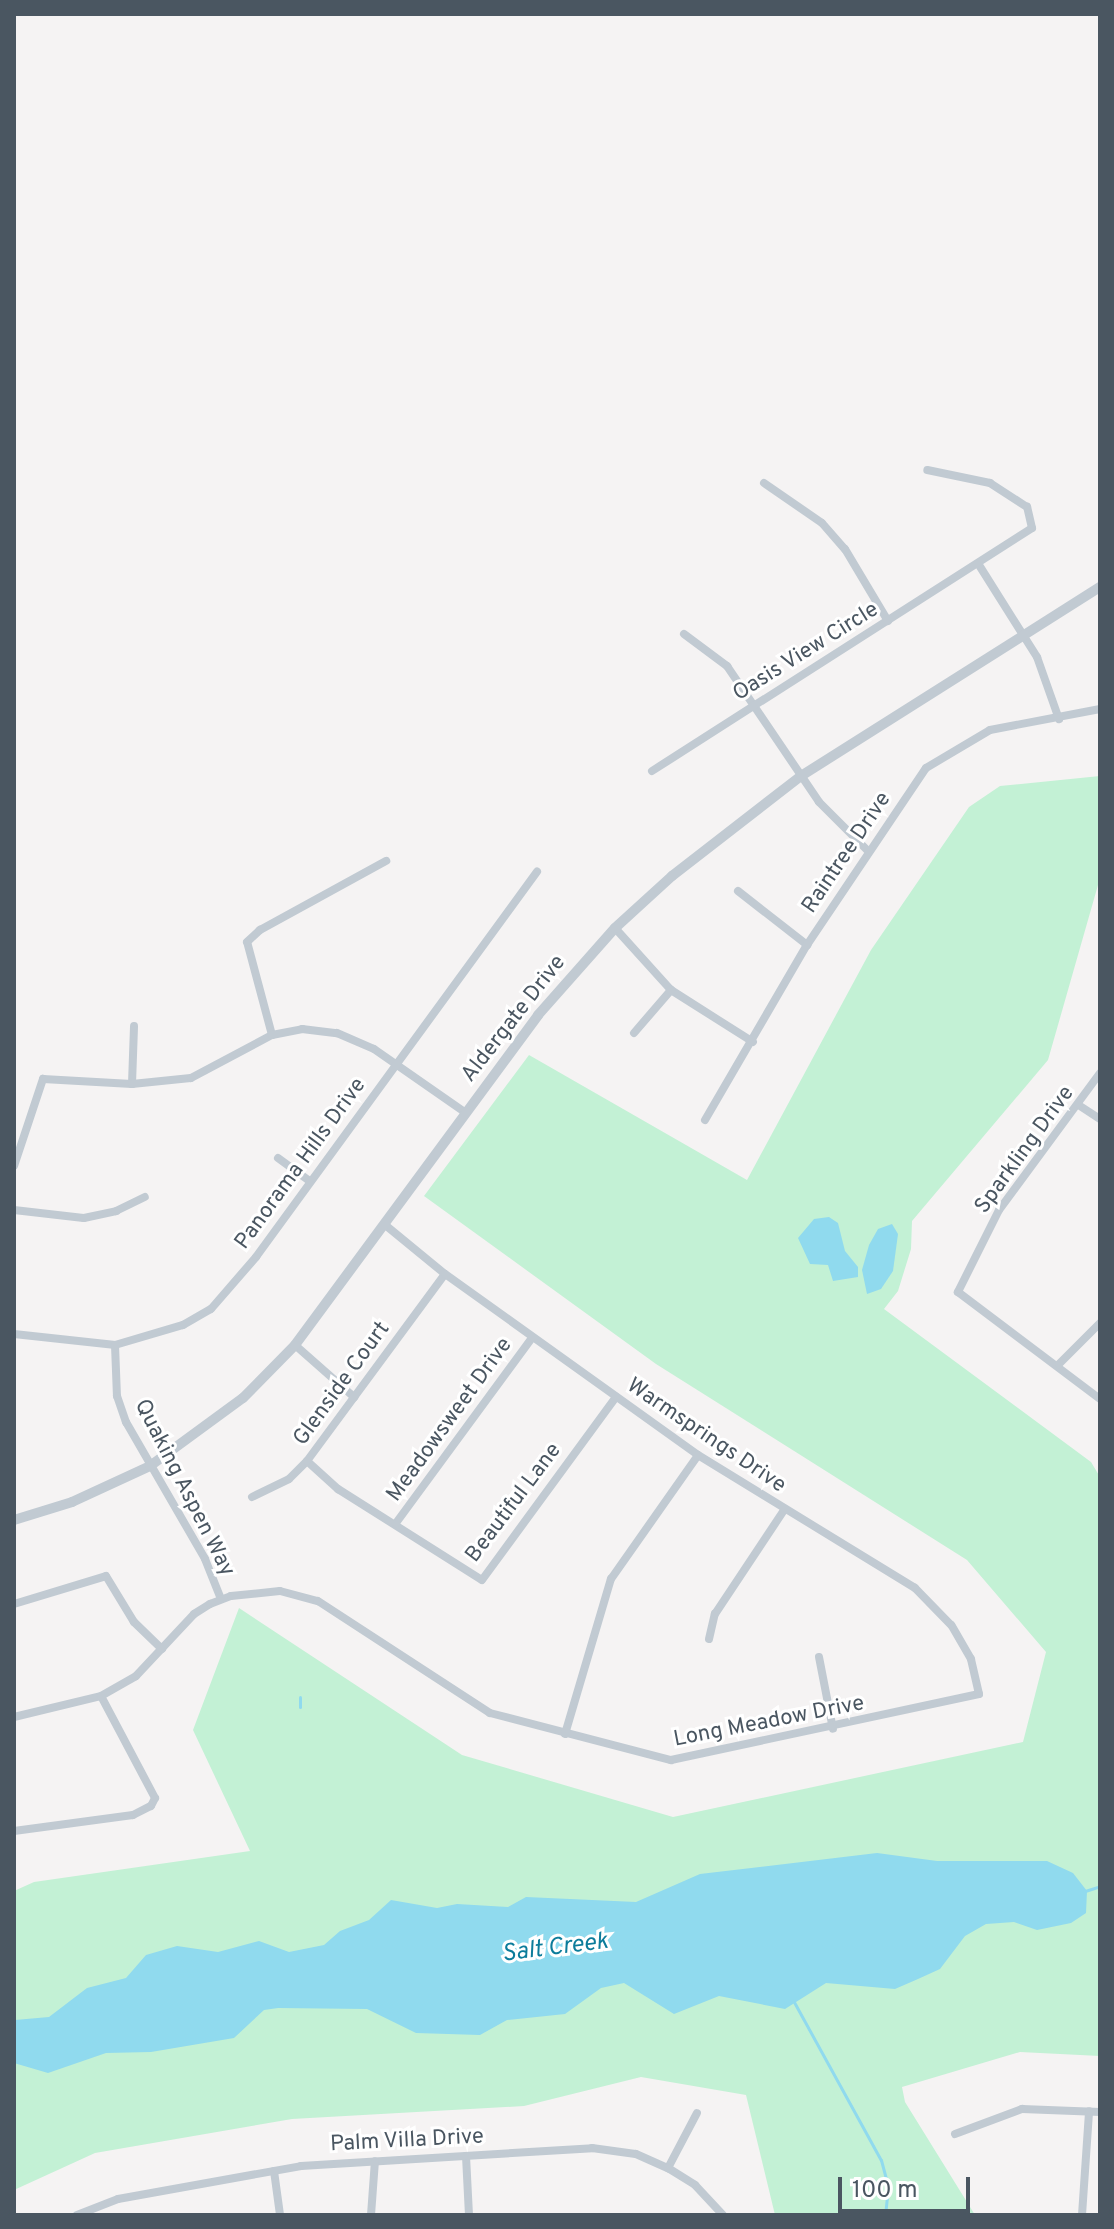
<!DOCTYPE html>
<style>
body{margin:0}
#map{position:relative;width:1114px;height:2229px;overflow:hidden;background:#f5f3f3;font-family:Overpass,sans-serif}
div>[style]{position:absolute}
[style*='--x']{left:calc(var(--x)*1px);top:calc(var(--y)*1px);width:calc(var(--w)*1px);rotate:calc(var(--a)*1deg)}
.green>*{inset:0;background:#c3f1d5}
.water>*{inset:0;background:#90daee}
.stream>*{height:3px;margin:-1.5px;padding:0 1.5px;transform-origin:1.5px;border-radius:1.5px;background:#90daee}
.minor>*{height:8px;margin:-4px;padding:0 4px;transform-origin:4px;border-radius:4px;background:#c1cad2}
.tertiary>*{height:10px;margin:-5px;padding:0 5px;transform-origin:5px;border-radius:5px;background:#c1cad2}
span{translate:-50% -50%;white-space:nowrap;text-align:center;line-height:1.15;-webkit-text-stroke:6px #fff;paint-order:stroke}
.street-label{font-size:22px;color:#4a5661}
.water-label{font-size:24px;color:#0c7c9b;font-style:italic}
.frame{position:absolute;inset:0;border:16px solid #4a5661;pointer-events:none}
.scale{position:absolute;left:838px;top:2177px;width:132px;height:36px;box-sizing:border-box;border:4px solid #4a5661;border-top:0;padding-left:10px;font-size:24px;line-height:28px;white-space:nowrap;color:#4a5661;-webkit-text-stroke:6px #fff;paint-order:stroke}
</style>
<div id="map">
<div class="green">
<div style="clip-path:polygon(1100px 776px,1100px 878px,1048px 1060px,912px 1221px,911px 1249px,898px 1291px,884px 1309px,1091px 1462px,1100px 1477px,1100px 2056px,1020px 2052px,902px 2087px,905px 2102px,975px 2215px,775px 2215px,746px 2095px,641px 2077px,524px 2106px,292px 2119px,95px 2153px,14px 2190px,14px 1891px,34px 1882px,250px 1851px,193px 1730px,239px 1608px,462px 1755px,673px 1817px,1023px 1742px,1046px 1652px,967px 1560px,656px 1364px,424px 1196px,529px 1055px,747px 1180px,871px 950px,969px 807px,1000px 786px)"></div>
</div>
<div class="water">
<div style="clip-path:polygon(814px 1219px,829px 1217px,838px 1223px,845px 1251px,858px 1267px,858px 1277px,833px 1281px,828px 1265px,810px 1264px,798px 1238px)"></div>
<div style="clip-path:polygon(892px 1224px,898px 1234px,893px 1271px,881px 1289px,867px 1294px,862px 1270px,869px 1245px,878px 1229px)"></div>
<div style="clip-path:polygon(877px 1853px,937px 1861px,1047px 1861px,1073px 1873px,1087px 1891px,1086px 1913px,1071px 1923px,1037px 1930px,1014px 1922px,986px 1924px,965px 1936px,940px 1969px,918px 1979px,895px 1989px,826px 1983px,785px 2009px,719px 1996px,674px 2014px,624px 1983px,601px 1988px,565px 2014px,507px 2020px,480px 2035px,416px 2033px,367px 2009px,278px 2008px,264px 2010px,234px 2038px,151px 2052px,106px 2053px,48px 2073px,14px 2063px,15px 2020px,49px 2017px,87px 1988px,126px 1978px,146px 1955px,177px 1946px,218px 1952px,259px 1941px,289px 1952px,324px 1945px,340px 1931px,369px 1920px,391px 1900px,437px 1908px,457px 1904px,508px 1907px,526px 1897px,636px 1902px,700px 1874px)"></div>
</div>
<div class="stream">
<div style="--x:300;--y:1707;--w:10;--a:-90"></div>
<div style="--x:1085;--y:1891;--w:16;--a:-18"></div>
<div style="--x:794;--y:2002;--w:180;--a:61.2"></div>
<div style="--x:881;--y:2160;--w:28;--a:75"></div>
<div style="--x:888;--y:2187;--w:28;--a:96"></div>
</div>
<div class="minor">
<div style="--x:764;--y:483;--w:70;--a:34.6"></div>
<div style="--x:822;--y:523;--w:35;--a:49"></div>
<div style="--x:845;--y:549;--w:84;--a:59.2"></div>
<div style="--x:979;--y:565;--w:109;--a:57.8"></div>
<div style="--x:1037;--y:657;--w:66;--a:70.5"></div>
<div style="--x:684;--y:634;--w:54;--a:36.7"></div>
<div style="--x:727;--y:666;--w:164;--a:55.9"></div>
<div style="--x:819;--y:802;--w:69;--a:45"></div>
<div style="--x:652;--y:771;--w:451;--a:-32.6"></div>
<div style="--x:1032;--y:528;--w:22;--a:-103"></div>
<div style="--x:1027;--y:507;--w:44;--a:-147"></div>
<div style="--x:990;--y:483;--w:64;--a:-168.3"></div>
<div style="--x:738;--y:891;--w:88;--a:38"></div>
<div style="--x:615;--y:928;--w:84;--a:47.9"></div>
<div style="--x:671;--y:990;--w:97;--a:32.4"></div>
<div style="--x:634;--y:1033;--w:57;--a:-49.3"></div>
<div style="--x:272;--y:1035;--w:96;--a:-105"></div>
<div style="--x:247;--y:942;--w:18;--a:-43"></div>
<div style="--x:260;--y:930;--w:144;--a:-28.7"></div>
<div style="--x:1100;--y:1073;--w:170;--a:126.4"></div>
<div style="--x:999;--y:1210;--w:92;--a:116.6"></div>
<div style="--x:958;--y:1292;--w:178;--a:37"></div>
<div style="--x:132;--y:1084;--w:58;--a:-88"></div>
<div style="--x:1080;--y:1106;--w:24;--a:33"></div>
<div style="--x:705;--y:1120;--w:203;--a:-59.8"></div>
<div style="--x:807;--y:945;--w:213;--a:-56.1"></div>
<div style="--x:926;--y:768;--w:74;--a:-30.7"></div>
<div style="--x:990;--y:730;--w:112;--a:-10.8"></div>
<div style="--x:278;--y:1158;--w:39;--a:36"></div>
<div style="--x:14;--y:1166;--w:92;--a:-71.6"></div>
<div style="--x:43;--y:1079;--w:89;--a:3.2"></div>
<div style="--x:132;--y:1084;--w:59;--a:-5.8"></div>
<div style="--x:191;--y:1078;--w:92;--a:-28"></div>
<div style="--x:272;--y:1035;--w:31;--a:-11"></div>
<div style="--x:302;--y:1029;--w:35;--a:7"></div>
<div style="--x:337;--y:1033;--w:40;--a:23.4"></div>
<div style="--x:374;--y:1049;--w:112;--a:34.8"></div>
<div style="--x:14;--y:1210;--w:70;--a:6.5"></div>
<div style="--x:84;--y:1218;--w:33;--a:-12"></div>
<div style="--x:116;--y:1211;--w:32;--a:-26"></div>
<div style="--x:14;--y:1334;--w:102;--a:6.2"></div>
<div style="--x:115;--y:1345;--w:71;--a:-16.4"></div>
<div style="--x:183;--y:1325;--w:32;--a:-30"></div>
<div style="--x:211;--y:1309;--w:69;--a:-49.1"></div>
<div style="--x:256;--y:1257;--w:477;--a:-53.9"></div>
<div style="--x:115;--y:1345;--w:51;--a:87.8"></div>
<div style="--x:117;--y:1396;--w:28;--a:71"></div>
<div style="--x:126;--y:1422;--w:158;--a:60"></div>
<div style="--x:205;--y:1559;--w:43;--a:68.2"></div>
<div style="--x:295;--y:1345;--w:79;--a:41.4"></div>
<div style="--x:1059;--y:1364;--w:58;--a:-45"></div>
<div style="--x:307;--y:1461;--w:42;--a:42.1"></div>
<div style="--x:338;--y:1489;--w:170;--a:32.3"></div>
<div style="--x:482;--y:1580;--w:227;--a:-53.8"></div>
<div style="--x:252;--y:1497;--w:41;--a:-25.9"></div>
<div style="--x:289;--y:1479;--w:25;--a:-45"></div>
<div style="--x:307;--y:1461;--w:232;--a:-53.6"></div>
<div style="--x:396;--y:1523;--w:230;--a:-53.7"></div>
<div style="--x:14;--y:1604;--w:96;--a:-16.9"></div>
<div style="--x:106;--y:1576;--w:54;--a:58.7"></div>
<div style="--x:134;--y:1622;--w:39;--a:44"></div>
<div style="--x:709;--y:1639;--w:26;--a:-77"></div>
<div style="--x:715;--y:1614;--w:125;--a:-56.4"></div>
<div style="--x:819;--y:1657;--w:73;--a:79"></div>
<div style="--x:14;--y:1717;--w:89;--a:-13.6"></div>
<div style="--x:101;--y:1696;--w:40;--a:-29.7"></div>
<div style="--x:136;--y:1676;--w:85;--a:-46.9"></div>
<div style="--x:194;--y:1614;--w:19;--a:-32"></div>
<div style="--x:210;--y:1604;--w:22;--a:-21"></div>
<div style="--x:231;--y:1596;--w:49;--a:-5.8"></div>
<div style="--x:280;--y:1591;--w:39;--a:15"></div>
<div style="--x:318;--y:1601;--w:205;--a:33.1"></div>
<div style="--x:490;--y:1713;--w:187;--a:14.6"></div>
<div style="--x:671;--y:1760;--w:315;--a:-12.1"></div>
<div style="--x:979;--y:1694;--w:36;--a:-103"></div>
<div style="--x:971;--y:1659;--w:39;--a:-120"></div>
<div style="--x:951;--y:1625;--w:52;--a:-134.2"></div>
<div style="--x:915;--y:1588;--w:255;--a:-148.5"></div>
<div style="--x:698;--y:1455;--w:311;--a:-144.4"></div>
<div style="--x:445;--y:1274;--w:79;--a:-140.7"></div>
<div style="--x:565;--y:1734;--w:162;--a:-73.5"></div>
<div style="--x:611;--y:1579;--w:151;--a:-54.9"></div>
<div style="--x:14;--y:1831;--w:120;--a:-7.7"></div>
<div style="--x:133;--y:1815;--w:20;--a:-27"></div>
<div style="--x:151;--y:1806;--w:9;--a:-63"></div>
<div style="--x:155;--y:1798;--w:115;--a:-117.9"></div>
<div style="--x:955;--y:2134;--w:72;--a:-20.5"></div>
<div style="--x:1022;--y:2109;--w:78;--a:2.2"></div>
<div style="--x:466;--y:2156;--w:59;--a:87.1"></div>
<div style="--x:668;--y:2168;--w:62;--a:-62.2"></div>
<div style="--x:274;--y:2171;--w:44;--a:82.2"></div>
<div style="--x:77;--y:2215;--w:44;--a:-21.3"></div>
<div style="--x:118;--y:2199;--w:186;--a:-10.2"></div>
<div style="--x:301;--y:2166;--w:292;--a:-3.5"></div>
<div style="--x:592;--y:2148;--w:44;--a:7.8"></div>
<div style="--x:636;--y:2154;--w:35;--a:24"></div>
<div style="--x:668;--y:2168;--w:32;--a:32"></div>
<div style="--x:695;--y:2185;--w:41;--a:47"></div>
<div style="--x:371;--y:2215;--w:54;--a:-85.8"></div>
<div style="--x:1082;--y:2215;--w:104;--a:-86.1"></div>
</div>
<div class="tertiary">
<div style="--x:14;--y:1520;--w:61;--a:-17.2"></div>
<div style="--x:72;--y:1502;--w:86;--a:-24.8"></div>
<div style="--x:150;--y:1466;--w:115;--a:-36.2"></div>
<div style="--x:243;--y:1398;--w:74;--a:-45.5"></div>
<div style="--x:295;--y:1345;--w:410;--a:-53.6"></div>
<div style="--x:538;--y:1015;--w:116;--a:-48.5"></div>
<div style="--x:615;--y:928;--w:77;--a:-42.4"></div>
<div style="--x:672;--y:876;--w:163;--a:-37.8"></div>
<div style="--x:801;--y:776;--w:354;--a:-32.3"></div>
</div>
<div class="street-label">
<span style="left:806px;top:652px;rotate:-32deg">Oasis View Circle</span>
<span style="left:847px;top:853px;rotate:-56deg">Raintree Drive</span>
<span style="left:514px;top:1019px;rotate:-52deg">Aldergate Drive</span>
<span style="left:1025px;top:1150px;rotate:-54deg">Sparkling Drive</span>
<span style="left:301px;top:1164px;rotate:-54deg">Panorama Hills Drive</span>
<span style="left:342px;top:1384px;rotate:-54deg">Glenside Court</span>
<span style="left:450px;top:1420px;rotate:-54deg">Meadowsweet Drive</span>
<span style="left:706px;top:1436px;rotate:34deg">Warmsprings Drive</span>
<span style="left:184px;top:1488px;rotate:63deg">Quaking Aspen Way</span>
<span style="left:514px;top:1503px;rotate:-53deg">Beautiful Lane</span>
<span style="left:769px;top:1722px;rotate:-11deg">Long Meadow Drive</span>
<span style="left:407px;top:2141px;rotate:-3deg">Palm Villa Drive</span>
</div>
<div class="water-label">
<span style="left:555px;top:1949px;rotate:-7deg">Salt Creek</span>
</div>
<div class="frame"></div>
<div class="scale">100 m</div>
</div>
